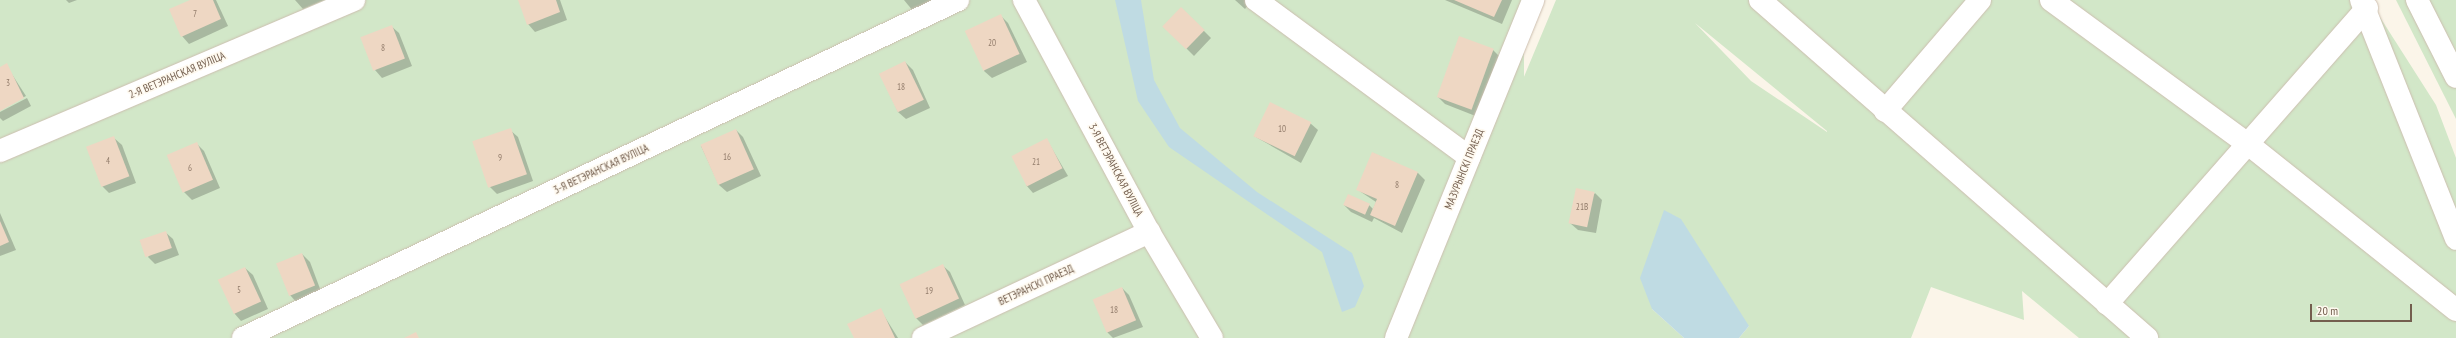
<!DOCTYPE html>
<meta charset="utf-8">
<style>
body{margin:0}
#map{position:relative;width:2456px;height:338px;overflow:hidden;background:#fbf5e9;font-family:"PT Sans Narrow",sans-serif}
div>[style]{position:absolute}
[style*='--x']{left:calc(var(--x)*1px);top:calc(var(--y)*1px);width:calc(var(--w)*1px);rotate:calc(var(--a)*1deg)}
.green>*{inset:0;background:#d2e7c8;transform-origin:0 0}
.water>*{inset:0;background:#bfdbe3}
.shadow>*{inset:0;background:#0003}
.building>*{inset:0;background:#eed7c3;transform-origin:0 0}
.roads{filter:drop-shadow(0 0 1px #ccbeaf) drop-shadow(0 0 1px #ccbeaf)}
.minor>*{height:22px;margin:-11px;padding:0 11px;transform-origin:11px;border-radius:11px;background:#fff}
span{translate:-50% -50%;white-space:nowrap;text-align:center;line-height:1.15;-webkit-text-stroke:3px #fef9ef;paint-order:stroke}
.number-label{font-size:9px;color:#927c6b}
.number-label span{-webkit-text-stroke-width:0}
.street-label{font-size:11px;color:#735e4e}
.scale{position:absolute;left:2310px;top:304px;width:102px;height:18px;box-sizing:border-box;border:2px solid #735e4e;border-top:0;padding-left:5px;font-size:12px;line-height:14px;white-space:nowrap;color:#735e4e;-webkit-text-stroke:3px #fef9ef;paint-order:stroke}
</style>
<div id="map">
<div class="green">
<div style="left:0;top:0;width:1524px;height:338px"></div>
<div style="clip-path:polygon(evenodd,1556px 0,2369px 0,2436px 105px,2456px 158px,2456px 338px,2079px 338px,2022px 291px,2024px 320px,1931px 287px,1911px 338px,1739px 338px,1749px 326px,1652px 309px,1684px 338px,1415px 338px,1556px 0,1695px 23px,1827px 131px,1827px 132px,1751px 81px,1695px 23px)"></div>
<div style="clip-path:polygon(2396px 0,2456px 0,2456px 119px)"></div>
</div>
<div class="water">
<div style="clip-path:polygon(1115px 0,1141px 0,1154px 80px,1180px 128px,1257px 192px,1352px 253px,1364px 286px,1355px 307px,1342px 312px,1322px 252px,1169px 147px,1138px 101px)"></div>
<div style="clip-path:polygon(1664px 210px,1681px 219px,1749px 326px,1739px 338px,1684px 338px,1652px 309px,1640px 278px)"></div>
</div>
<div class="shadow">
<div style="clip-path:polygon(66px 0,77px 0,69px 3px)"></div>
<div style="clip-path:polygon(193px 0,216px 0,228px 26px,189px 44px,182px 36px)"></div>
<div style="clip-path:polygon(295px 0,324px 0,303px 9px)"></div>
<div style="clip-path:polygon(519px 0,560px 0,567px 20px,535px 32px,528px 24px)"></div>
<div style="clip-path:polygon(904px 0,938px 0,913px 11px)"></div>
<div style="clip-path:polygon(1235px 0,1252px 0,1245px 9px)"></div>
<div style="clip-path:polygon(1445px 0,1512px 0,1502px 24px)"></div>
<div style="clip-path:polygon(1001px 16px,1008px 23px,1027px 62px,992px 78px,984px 71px)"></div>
<div style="clip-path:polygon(391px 26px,399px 33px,412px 66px,382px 78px,375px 70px)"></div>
<div style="clip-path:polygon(1164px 26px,1204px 31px,1211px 38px,1194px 56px)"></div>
<div style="clip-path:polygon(1493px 50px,1500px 57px,1478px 117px,1445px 104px,1438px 97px)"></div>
<div style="clip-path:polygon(905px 62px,913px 70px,930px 108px,906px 119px,898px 112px,881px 74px)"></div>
<div style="clip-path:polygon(6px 65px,26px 96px,0 110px,0 68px)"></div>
<div style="clip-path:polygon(27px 98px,31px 106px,3px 121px,0 118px,0 112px)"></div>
<div style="clip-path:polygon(1310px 123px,1318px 130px,1301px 163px,1254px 136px)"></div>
<div style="clip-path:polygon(510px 130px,518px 137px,533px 181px,497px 194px,489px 186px)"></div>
<div style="clip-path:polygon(736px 130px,743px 137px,761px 176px,727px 192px,719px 185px,701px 146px)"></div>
<div style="clip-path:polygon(114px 138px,122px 145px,136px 183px,109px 193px,102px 186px)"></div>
<div style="clip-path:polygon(1047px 140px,1068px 176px,1033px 193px,1026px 185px)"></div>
<div style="clip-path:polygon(196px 143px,204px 151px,220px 188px,192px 200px,184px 192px)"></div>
<div style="clip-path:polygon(1373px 153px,1418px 173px,1425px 180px,1402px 233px,1374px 218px,1372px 222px,1351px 212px,1344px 205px,1369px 205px,1373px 209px,1376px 202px,1358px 190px)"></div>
<div style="clip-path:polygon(1595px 193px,1602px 200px,1596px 233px,1578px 230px,1570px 223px)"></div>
<div style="clip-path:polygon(0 213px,16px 250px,0 256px)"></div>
<div style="clip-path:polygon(165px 232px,173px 239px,179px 255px,155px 264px,148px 257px)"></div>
<div style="clip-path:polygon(302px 254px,310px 262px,322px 294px,297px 303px,290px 295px)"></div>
<div style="clip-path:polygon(942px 265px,950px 272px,965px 305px,923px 325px,916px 318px)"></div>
<div style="clip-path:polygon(245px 268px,253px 275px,268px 309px,241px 321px,234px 313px)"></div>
<div style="clip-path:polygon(1122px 288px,1129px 295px,1143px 327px,1113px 338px,1107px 332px)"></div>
<div style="clip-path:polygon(880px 309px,898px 338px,855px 338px)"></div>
</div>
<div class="building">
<div style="clip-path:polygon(190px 0,213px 0,221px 19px,181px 37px,169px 9px)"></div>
<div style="clip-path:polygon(518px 0,556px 0,560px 12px,527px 25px)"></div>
<div style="clip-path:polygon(1454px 0,1502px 0,1494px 17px)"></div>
<div style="left:1181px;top:7px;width:33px;height:27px;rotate:44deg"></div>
<div style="left:1001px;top:14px;width:44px;height:40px;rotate:65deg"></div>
<div style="left:392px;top:25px;width:36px;height:34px;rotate:69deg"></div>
<div style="left:1459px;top:36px;width:37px;height:65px;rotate:20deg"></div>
<div style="left:905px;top:61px;width:43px;height:29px;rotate:64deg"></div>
<div style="clip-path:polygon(7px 63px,24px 98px,0 111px,0 67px)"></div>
<div style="left:1270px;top:102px;width:46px;height:38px;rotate:26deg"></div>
<div style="left:511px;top:128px;width:49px;height:41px;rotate:71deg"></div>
<div style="left:736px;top:129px;width:44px;height:39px;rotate:66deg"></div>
<div style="left:114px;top:136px;width:43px;height:30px;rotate:69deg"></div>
<div style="left:1047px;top:138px;width:34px;height:40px;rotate:63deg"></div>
<div style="left:197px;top:142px;width:41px;height:33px;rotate:67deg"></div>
<div style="clip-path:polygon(1372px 152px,1418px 172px,1395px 226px,1370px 215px,1377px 199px,1356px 190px)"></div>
<div style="left:1576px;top:188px;width:19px;height:36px;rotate:12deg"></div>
<div style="left:1348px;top:194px;width:24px;height:12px;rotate:24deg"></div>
<div style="clip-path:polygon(0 221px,9px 242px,0 246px)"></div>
<div style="left:166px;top:231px;width:18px;height:28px;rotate:71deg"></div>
<div style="left:302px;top:253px;width:35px;height:28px;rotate:68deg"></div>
<div style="left:943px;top:264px;width:38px;height:48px;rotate:65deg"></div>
<div style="left:245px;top:267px;width:38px;height:30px;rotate:65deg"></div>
<div style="left:1122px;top:287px;width:36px;height:32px;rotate:67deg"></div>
<div style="clip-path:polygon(881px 308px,895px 338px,854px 338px,847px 324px)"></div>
<div style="clip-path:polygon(416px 332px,419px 338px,404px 338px)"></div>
</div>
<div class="roads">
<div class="minor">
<div style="--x:1024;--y:0;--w:264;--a:61.7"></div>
<div style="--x:1149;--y:232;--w:123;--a:59.3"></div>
<div style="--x:1256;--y:0;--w:265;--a:36.4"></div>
<div style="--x:1760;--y:0;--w:514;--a:41.13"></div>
<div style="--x:2051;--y:0;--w:244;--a:36.2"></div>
<div style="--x:2248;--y:144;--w:266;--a:38.6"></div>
<div style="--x:2361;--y:0;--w:257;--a:68.3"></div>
<div style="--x:2417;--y:0;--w:86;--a:63.1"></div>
<div style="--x:1885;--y:111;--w:146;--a:-49.4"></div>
<div style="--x:0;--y:151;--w:385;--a:-23.1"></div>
<div style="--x:2107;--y:304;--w:394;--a:-48.7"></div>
<div style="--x:243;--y:338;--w:791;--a:-25.3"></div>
<div style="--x:923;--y:338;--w:250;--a:-25.1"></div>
<div style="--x:1396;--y:338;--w:365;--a:-67.9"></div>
</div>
</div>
<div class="number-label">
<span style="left:195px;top:14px">7</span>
<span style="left:992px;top:43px">20</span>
<span style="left:383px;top:48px">8</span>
<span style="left:8px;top:83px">3</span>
<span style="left:901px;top:87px">18</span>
<span style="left:1282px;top:129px">10</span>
<span style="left:727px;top:157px">16</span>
<span style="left:500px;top:158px">9</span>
<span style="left:108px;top:161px">4</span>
<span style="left:1036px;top:162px">21</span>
<span style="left:190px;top:168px">6</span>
<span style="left:1397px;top:185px">8</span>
<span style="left:1582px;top:207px">21В</span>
<span style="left:239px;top:290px">5</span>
<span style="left:929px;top:291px">19</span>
<span style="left:1114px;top:310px">18</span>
</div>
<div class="street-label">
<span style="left:177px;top:75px;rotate:-23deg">2-Я ВЕТЭРАНСКАЯ ВУЛІЦА</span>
<span style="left:601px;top:169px;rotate:-25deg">3-Я ВЕТЭРАНСКАЯ ВУЛІЦА</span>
<span style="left:1464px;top:169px;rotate:-68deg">МАЗУРЫНСКІ ПРАЕЗД</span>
<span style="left:1116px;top:170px;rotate:62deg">3-Я ВЕТЭРАНСКАЯ ВУЛІЦА</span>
<span style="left:1036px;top:285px;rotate:-25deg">ВЕТЭРАНСКІ ПРАЕЗД</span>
</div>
<div class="scale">20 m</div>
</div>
